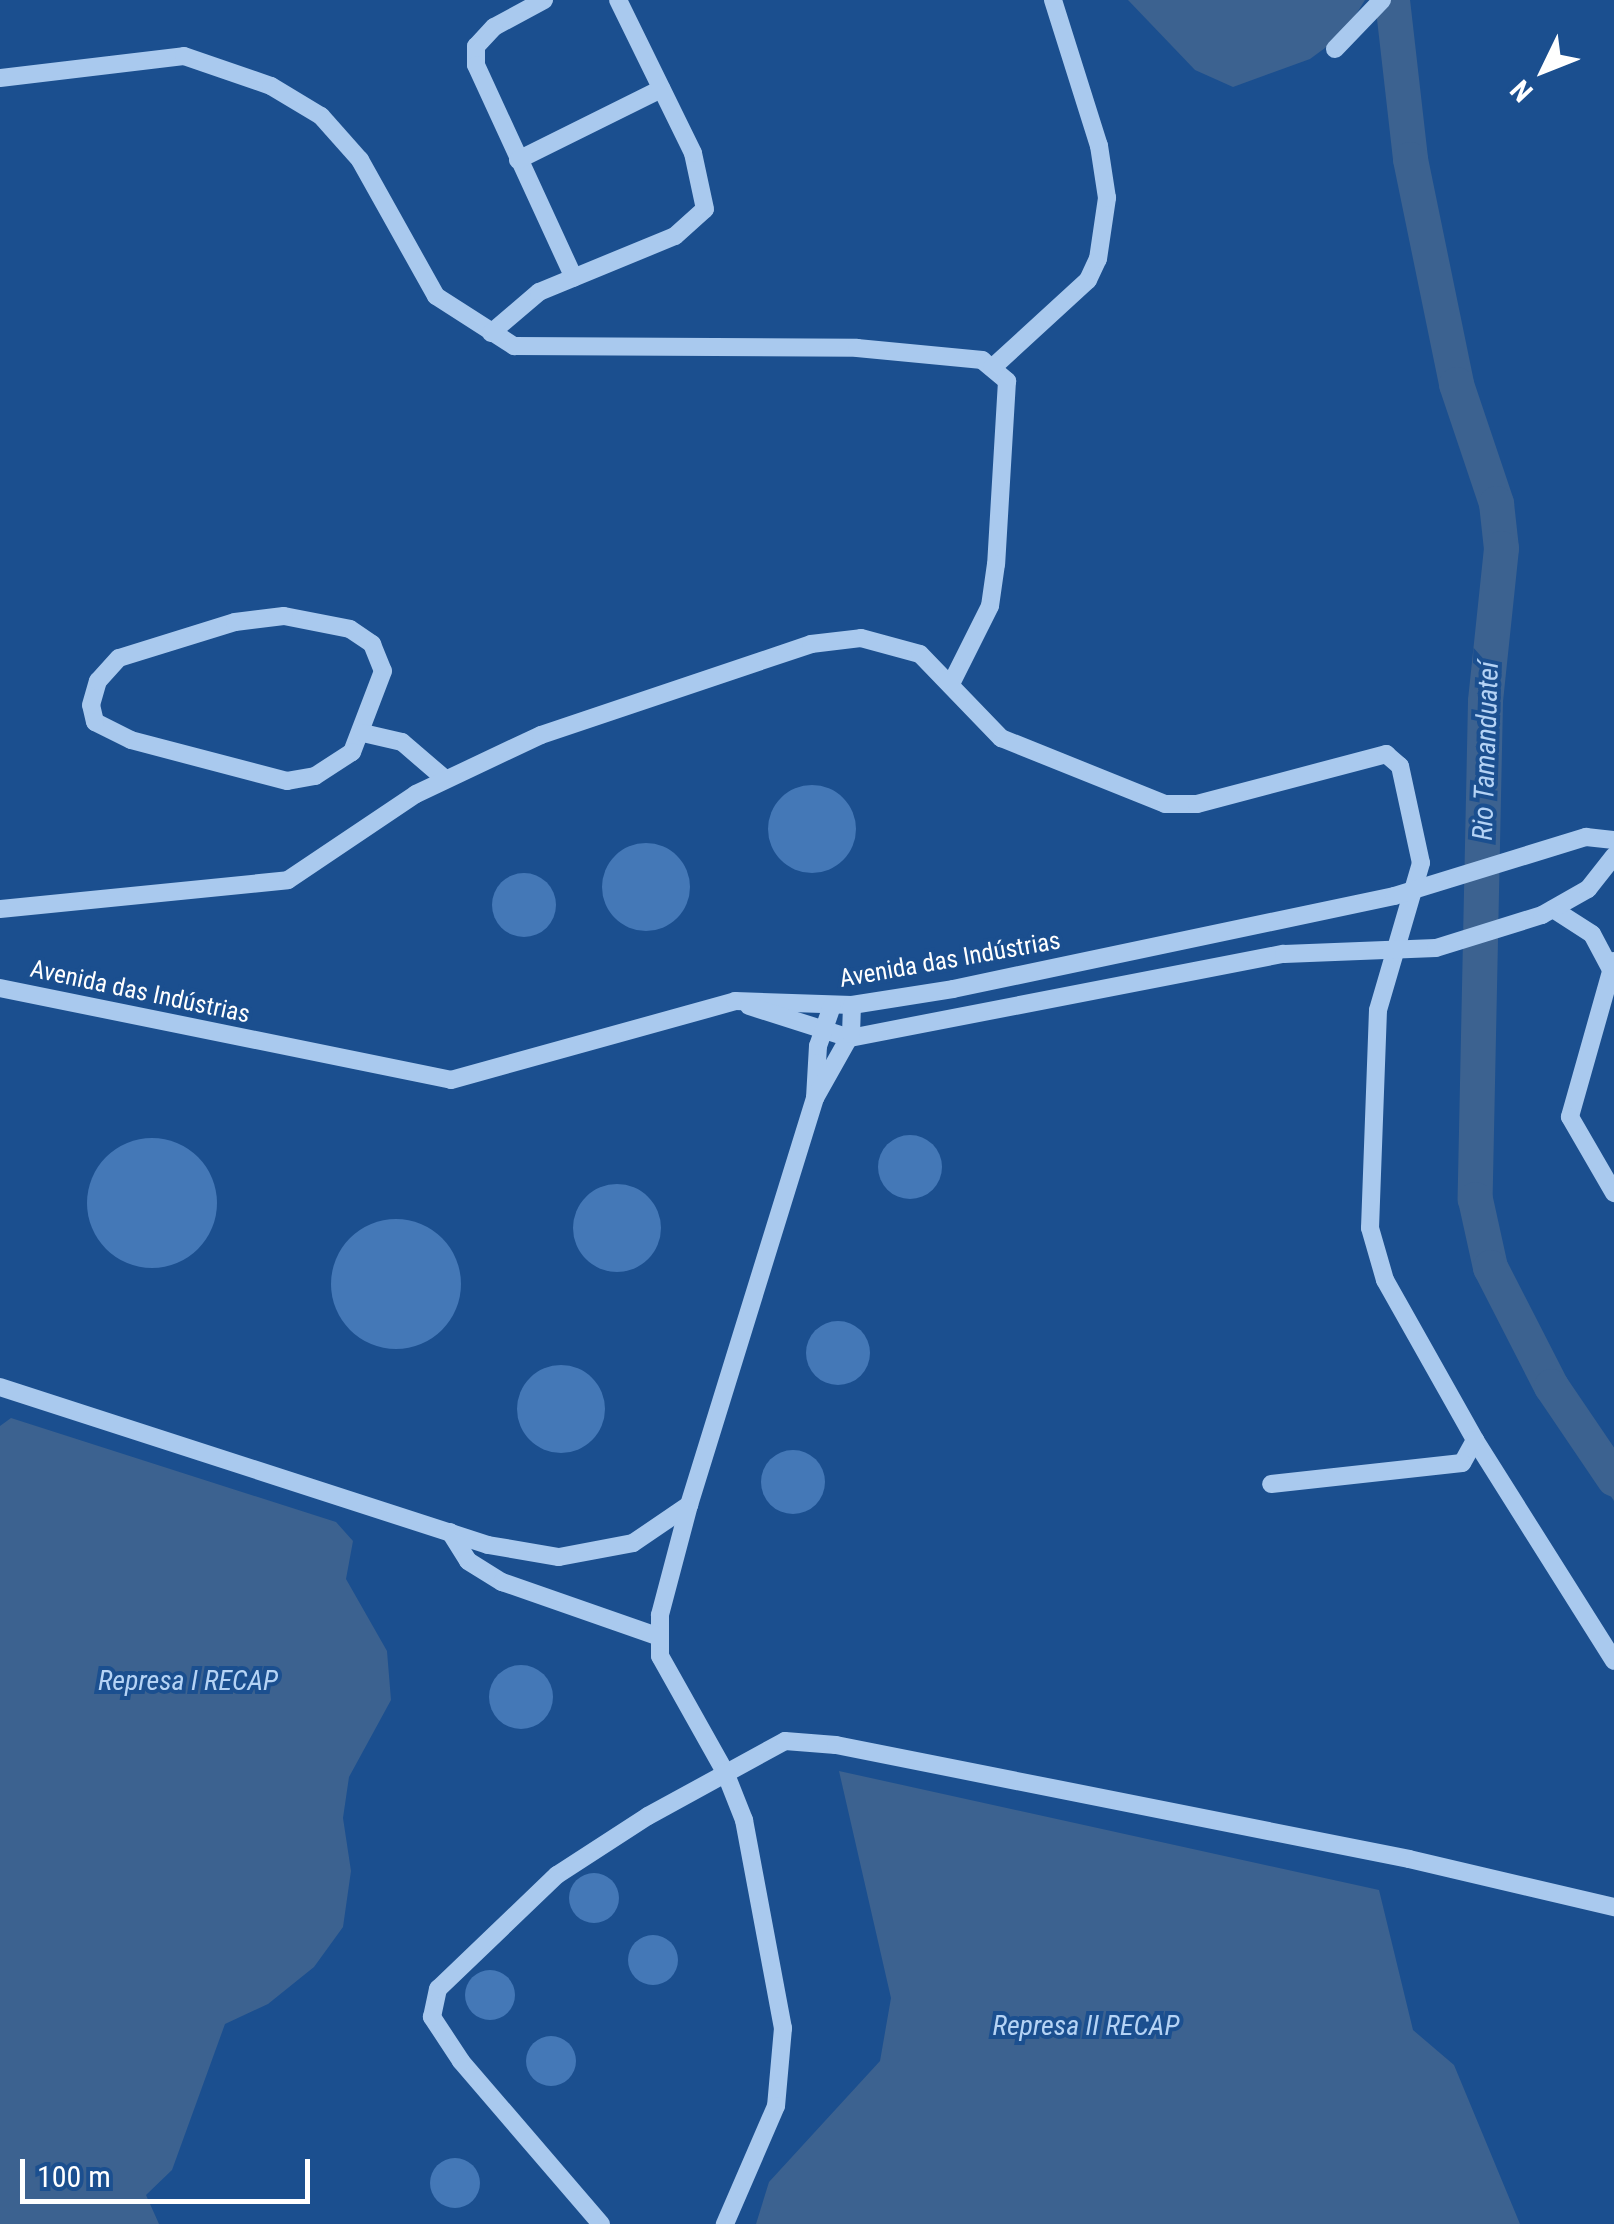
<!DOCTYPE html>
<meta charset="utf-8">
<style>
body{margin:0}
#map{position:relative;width:1614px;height:2224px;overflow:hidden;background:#1b4f8f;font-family:"Roboto Condensed",sans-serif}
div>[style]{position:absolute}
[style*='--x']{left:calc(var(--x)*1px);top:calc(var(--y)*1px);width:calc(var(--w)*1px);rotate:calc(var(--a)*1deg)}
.water>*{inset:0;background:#3c6290}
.river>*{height:35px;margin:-17.5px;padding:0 17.5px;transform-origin:17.5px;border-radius:17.5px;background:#3c6290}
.building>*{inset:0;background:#4478b7}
.round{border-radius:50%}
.minor>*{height:18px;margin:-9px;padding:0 9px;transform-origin:9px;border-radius:9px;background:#a9c9ee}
span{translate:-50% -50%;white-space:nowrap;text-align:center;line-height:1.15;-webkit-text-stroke:8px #1b4f8f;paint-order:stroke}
.street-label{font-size:25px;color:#fff}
.water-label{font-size:28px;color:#b5d3f5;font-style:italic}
.north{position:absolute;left:1494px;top:20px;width:100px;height:100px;-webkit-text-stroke:8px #1b4f8f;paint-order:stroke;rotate:227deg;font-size:28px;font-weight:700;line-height:40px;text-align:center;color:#fff}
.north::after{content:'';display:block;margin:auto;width:35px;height:45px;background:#fff;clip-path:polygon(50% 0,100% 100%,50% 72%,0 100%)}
.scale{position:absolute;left:20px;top:2159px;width:290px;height:45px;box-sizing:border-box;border:5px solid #fff;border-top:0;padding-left:12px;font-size:30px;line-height:35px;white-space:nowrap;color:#fff;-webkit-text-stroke:8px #1b4f8f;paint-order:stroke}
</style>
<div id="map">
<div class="water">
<div style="clip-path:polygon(1128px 0,1365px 0,1344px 34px,1310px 59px,1233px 87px,1195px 70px)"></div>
<div style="clip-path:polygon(1551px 1386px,1614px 1466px,1614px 1501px,1584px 1455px)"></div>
<div style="clip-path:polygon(11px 1418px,336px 1522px,353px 1541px,346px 1579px,387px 1651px,391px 1700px,349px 1777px,343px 1818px,351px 1871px,343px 1927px,314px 1967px,268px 2004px,225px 2024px,172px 2170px,146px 2195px,159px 2224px,0 2224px,0 1426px)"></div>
<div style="clip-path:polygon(839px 1771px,1379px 1890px,1413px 2030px,1454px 2065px,1520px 2224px,756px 2224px,769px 2182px,880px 2061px,891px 1998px)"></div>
</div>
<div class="river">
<div style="--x:1392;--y:0;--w:160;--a:83.5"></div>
<div style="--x:1410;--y:159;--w:230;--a:78.4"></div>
<div style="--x:1456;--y:384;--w:126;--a:71.4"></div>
<div style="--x:1496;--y:503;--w:45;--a:83.7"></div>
<div style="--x:1501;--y:548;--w:154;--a:96"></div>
<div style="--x:1485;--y:701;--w:498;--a:91.2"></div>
<div style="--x:1475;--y:1199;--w:70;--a:77.6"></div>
<div style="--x:1490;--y:1267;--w:134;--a:62.9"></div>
<div style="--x:1551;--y:1386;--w:112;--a:55.9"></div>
</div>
<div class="building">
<div class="round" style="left:768px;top:785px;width:88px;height:88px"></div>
<div class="round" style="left:602px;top:843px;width:88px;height:88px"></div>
<div class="round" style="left:492px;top:873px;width:64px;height:64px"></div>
<div class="round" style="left:878px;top:1135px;width:64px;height:64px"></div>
<div class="round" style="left:87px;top:1138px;width:130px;height:130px"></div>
<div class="round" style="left:573px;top:1184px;width:88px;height:88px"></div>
<div class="round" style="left:331px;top:1219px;width:130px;height:130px"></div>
<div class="round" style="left:806px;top:1321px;width:64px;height:64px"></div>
<div class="round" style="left:517px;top:1365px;width:88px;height:88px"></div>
<div class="round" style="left:761px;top:1450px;width:64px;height:64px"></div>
<div class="round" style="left:489px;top:1665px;width:64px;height:64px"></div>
<div class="round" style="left:569px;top:1873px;width:50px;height:50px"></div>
<div class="round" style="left:628px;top:1935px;width:50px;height:50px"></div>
<div class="round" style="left:465px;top:1970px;width:50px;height:50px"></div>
<div class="round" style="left:526px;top:2036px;width:50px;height:50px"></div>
<div class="round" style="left:430px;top:2158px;width:50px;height:50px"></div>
</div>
<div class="minor">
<div style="--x:544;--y:0;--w:57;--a:151.6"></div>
<div style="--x:494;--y:27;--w:26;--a:133"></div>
<div style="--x:476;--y:46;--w:19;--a:90"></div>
<div style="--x:476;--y:65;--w:234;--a:65.3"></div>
<div style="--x:1335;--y:49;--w:68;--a:-46.2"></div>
<div style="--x:0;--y:78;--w:185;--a:-6.8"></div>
<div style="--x:184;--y:56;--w:92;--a:19"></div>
<div style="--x:271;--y:86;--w:58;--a:31"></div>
<div style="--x:321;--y:116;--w:59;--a:48.4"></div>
<div style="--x:360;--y:160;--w:156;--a:60.8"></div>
<div style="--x:436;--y:296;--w:93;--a:32.7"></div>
<div style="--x:514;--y:346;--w:343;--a:0.3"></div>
<div style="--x:857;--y:348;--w:126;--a:5.5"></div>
<div style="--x:982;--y:360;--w:33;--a:40"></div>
<div style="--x:1007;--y:381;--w:183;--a:93.4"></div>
<div style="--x:996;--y:564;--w:42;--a:98.1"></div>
<div style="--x:990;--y:606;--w:85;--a:116.6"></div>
<div style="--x:518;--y:160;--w:160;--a:-26.4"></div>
<div style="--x:491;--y:333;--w:63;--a:-40.5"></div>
<div style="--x:539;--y:292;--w:147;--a:-22.4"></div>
<div style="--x:675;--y:236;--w:40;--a:-42"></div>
<div style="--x:705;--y:209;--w:57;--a:-102.1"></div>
<div style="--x:693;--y:153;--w:170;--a:-116.1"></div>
<div style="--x:992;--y:368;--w:130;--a:-42.5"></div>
<div style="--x:1088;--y:280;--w:23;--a:-65"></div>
<div style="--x:1098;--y:259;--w:62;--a:-81.6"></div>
<div style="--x:1107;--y:198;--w:53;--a:-98.7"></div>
<div style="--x:1099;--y:146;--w:153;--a:-107.5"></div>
<div style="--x:284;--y:616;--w:67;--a:11.1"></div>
<div style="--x:350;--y:629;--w:27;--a:34"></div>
<div style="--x:372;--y:644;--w:29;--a:68"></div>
<div style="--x:383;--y:671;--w:87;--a:110.9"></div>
<div style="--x:352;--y:752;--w:44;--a:147"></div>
<div style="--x:315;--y:776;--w:28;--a:170"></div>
<div style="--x:287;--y:781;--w:161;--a:-165.3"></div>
<div style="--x:131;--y:740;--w:40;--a:-153.4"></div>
<div style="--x:95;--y:722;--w:17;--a:-103"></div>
<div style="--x:91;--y:705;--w:25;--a:-74"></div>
<div style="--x:98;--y:681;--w:31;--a:-48"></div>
<div style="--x:119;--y:658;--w:121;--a:-17.2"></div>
<div style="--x:235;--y:622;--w:49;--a:-7"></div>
<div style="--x:363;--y:733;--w:40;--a:13"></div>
<div style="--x:402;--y:742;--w:57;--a:40.7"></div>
<div style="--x:0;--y:909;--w:289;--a:-5.7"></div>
<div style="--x:288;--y:880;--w:154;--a:-33.9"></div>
<div style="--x:416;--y:794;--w:138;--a:-25.3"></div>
<div style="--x:541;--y:735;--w:285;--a:-18.6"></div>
<div style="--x:811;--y:644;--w:50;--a:-6.8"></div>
<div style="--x:861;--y:638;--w:61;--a:15.2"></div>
<div style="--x:920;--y:654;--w:117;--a:46"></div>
<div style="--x:1001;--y:738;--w:177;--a:21.9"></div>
<div style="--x:1165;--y:804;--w:32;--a:0"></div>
<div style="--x:1197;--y:804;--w:196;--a:-14.8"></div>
<div style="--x:1386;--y:754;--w:18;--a:41"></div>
<div style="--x:1400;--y:766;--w:99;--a:77.8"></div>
<div style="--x:1421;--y:863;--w:153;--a:106.3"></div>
<div style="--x:1378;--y:1010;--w:218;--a:92.1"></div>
<div style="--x:1370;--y:1228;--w:54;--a:73.9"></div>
<div style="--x:1385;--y:1280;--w:184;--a:60.6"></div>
<div style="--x:1475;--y:1440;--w:26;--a:119"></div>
<div style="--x:1462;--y:1463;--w:192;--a:173.7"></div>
<div style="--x:1553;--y:909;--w:46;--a:32.7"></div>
<div style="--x:1592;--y:934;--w:40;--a:62"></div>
<div style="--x:1614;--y:961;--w:162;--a:105.8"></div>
<div style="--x:1570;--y:1117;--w:88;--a:59.9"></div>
<div style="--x:0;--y:988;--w:460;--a:11.5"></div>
<div style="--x:451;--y:1080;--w:295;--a:-15.5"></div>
<div style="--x:735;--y:1001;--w:117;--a:2"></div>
<div style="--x:852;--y:1005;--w:102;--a:-9"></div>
<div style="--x:953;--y:989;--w:451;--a:-11.9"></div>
<div style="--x:1394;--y:896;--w:201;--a:-17.1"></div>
<div style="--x:1586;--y:837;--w:28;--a:6"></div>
<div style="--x:749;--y:1006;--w:106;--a:17.6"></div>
<div style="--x:850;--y:1038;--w:442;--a:-11"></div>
<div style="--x:1284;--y:954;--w:152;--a:-2.3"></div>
<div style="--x:1436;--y:948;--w:111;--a:-17.3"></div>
<div style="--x:1542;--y:915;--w:53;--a:-29.5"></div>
<div style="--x:1588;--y:889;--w:42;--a:-51.8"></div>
<div style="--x:815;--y:1098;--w:52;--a:-86.7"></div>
<div style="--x:818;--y:1046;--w:42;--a:-70.7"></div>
<div style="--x:0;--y:1387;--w:513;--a:17.94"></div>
<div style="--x:488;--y:1545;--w:72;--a:9.6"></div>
<div style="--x:559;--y:1557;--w:75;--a:-10.7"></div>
<div style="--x:633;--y:1543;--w:68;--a:-34.2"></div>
<div style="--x:689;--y:1505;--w:426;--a:-72.8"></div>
<div style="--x:815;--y:1098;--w:73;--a:-60.6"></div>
<div style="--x:851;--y:1034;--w:29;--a:-88"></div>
<div style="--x:1475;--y:1440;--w:261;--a:57.8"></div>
<div style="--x:689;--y:1505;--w:114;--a:104.8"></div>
<div style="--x:660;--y:1615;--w:41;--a:90"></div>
<div style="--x:660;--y:1656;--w:133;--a:60.7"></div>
<div style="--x:725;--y:1772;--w:52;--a:68.4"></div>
<div style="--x:744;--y:1820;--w:212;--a:79.4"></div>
<div style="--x:783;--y:2028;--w:78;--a:95.1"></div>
<div style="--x:776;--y:2106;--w:129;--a:113.4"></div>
<div style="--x:450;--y:1532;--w:34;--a:58"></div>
<div style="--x:468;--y:1561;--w:40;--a:32"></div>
<div style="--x:502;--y:1582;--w:164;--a:19.2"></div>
<div style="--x:601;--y:2224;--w:215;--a:-130.7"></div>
<div style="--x:461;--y:2061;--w:53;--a:-123.4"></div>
<div style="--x:432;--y:2017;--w:29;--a:-78"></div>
<div style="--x:438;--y:1989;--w:165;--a:-43.8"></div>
<div style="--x:557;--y:1875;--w:108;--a:-33"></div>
<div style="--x:648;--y:1816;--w:156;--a:-28.7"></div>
<div style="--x:785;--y:1741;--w:51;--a:4.5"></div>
<div style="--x:836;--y:1745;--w:584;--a:11.25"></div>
<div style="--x:1409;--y:1859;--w:211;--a:13.2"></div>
</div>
<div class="street-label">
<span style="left:950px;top:960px;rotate:-10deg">Avenida das Indústrias</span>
<span style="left:140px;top:992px;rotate:12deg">Avenida das Indústrias</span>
</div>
<div class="water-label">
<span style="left:1486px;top:751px;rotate:-88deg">Rio Tamanduateí</span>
<span style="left:188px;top:1681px">Represa I RECAP</span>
<span style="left:1086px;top:2026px">Represa II RECAP</span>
</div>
<div class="north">N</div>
<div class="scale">100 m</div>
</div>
